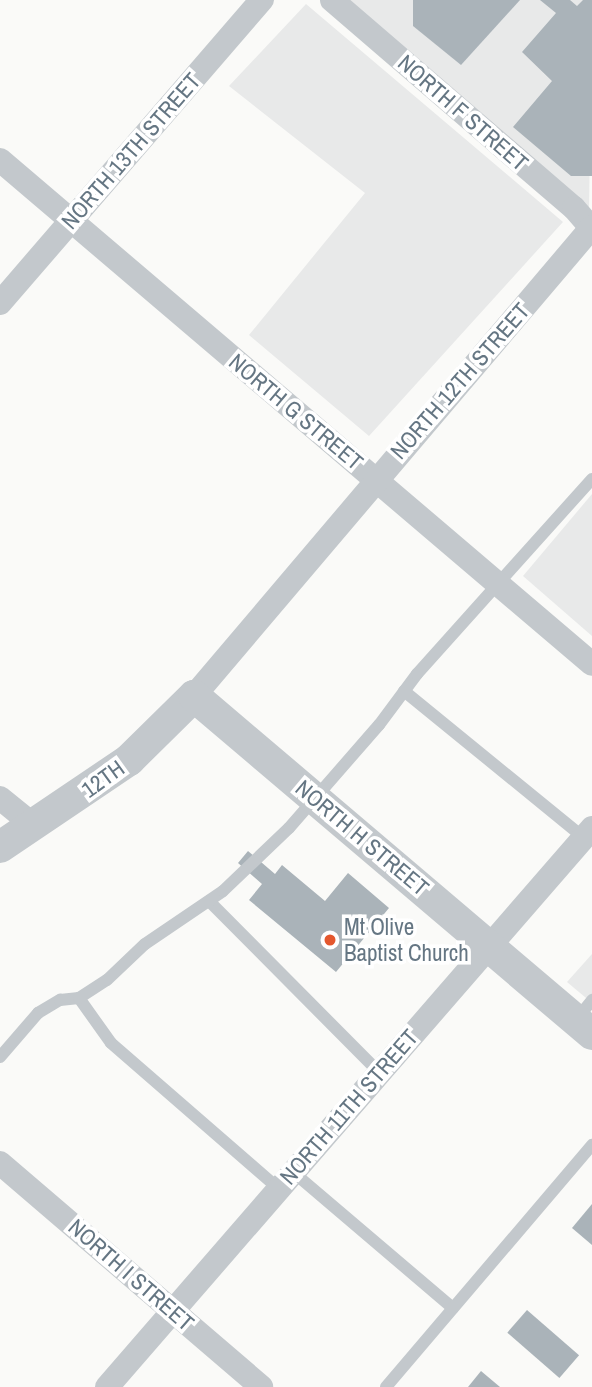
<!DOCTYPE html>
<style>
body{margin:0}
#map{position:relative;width:592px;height:1387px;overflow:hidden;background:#fafaf8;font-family:"Archivo Narrow",sans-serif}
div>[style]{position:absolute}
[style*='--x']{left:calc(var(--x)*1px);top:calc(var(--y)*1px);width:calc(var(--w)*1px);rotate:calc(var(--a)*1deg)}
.built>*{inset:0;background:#e8e9e9}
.building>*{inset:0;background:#aab3b9;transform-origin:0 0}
.service>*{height:12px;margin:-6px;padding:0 6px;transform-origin:6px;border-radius:6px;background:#c3c8cc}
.minor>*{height:24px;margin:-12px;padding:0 12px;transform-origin:12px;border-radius:12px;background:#c3c8cc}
.tertiary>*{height:32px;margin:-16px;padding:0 16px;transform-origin:16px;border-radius:16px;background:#c3c8cc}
.dots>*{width:19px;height:19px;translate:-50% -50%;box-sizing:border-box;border:4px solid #fff;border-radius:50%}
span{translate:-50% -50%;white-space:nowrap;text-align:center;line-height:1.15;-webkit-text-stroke:7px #fff;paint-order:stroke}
.street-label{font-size:23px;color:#657683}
.poi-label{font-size:23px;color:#657683}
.left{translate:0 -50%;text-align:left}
</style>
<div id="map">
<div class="built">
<div style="clip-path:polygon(338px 0,592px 0,589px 212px)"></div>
<div style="clip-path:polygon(306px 4px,563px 222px,369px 436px,249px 335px,365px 193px,229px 86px)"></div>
<div style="clip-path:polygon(592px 494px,592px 636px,523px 576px)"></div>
<div style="clip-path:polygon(592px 954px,592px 1003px,567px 982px)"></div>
</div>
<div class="building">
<div style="clip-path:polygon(413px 0,520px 0,461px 65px,413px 26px)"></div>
<div style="clip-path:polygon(540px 0,570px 0,577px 6px,583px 0,592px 0,592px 176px,571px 176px,513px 127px,552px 81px,522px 52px,556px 13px)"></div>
<div style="clip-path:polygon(248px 851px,275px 874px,282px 865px,325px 901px,348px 873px,389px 908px,336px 972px,249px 900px,262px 884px,238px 863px)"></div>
<div style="clip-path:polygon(592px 1204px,592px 1245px,572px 1228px)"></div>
<div style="left:527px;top:1310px;width:69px;height:30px;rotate:41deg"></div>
<div style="clip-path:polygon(481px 1371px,500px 1387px,468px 1387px)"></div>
</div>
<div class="service">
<div style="--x:404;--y:691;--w:231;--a:39.2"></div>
<div style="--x:209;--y:901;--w:241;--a:45.2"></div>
<div style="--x:79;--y:998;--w:55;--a:54.6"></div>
<div style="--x:111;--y:1043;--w:223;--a:41"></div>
<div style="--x:576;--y:1020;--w:26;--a:-51"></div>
<div style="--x:0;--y:1057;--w:58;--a:-49.2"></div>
<div style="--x:38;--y:1013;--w:26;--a:-31"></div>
<div style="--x:60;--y:1000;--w:19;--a:-6"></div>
<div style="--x:79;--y:998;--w:33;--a:-33"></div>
<div style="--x:107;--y:980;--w:52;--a:-43.5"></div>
<div style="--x:145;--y:944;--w:94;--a:-34.2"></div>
<div style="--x:223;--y:891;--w:91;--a:-43.7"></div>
<div style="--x:289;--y:828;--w:137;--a:-48.9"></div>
<div style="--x:379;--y:725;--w:64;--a:-53.3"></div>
<div style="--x:417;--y:674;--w:262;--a:-48.1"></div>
<div style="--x:293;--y:1172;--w:210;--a:40.4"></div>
<div style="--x:386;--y:1387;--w:318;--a:-49.6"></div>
</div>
<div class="minor">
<div style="--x:332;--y:0;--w:319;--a:40.7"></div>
<div style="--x:574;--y:208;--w:28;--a:49"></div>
<div style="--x:0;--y:160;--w:777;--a:40.41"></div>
<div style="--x:0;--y:303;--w:401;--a:-49.2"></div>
<div style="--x:194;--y:696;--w:615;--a:-49.68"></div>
<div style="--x:0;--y:798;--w:41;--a:39.1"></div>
<div style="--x:0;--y:1163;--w:344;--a:40.6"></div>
<div style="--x:107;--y:1387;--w:740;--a:-49.05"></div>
</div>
<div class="tertiary">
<div style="--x:0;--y:847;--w:156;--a:-34"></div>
<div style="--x:129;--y:760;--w:91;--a:-44.6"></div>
<div style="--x:194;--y:696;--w:522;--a:40.34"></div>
</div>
<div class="dots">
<div style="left:330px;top:940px;background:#e4572e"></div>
</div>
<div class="street-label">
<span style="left:463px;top:113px;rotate:41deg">NORTH F STREET</span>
<span style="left:131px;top:151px;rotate:-49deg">NORTH 13TH STREET</span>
<span style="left:460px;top:381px;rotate:-49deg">NORTH 12TH STREET</span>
<span style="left:296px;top:412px;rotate:40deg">NORTH G STREET</span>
<span style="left:103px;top:779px;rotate:-36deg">12TH</span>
<span style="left:362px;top:838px;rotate:40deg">NORTH H STREET</span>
<span style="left:349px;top:1107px;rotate:-49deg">NORTH 11TH STREET</span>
<span style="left:131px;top:1275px;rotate:41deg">NORTH I STREET</span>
</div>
<div class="poi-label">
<span class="left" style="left:344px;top:940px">Mt Olive<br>Baptist Church</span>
</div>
</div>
